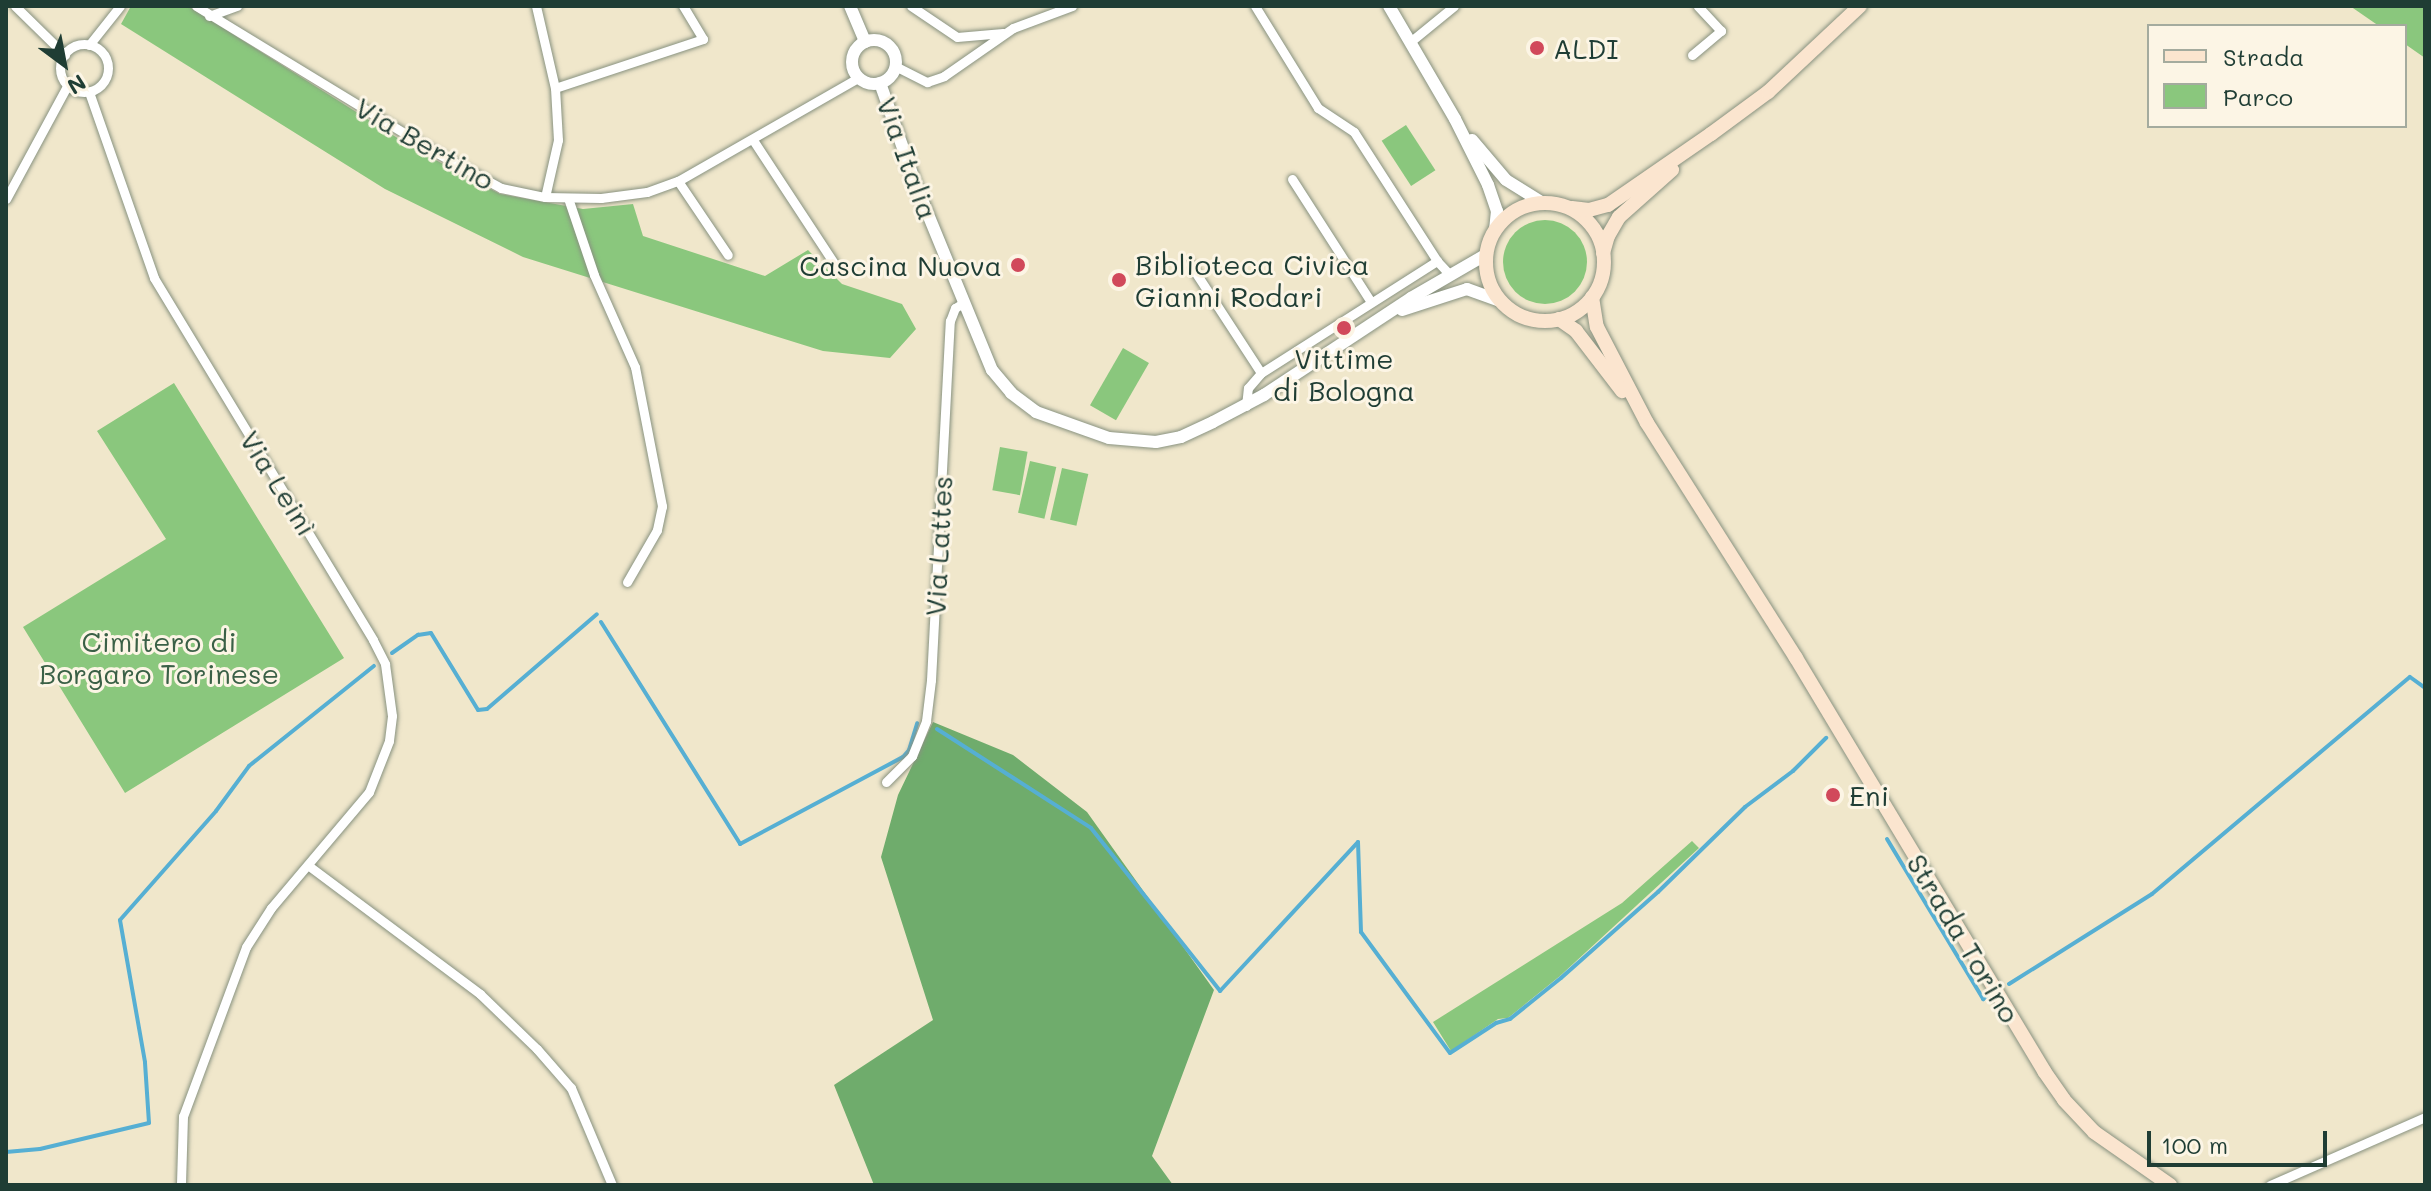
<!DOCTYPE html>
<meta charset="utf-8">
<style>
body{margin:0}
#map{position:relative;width:2431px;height:1191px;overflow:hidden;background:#f0e7cb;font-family:Mali,sans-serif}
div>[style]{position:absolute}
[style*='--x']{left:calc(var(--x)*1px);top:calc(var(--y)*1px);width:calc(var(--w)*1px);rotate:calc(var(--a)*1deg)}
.green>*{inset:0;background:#8ac77d;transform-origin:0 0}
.round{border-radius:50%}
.forest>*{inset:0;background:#6fac6c}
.stream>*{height:4px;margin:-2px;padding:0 2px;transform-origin:2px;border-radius:2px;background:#56afd3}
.roads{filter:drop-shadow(0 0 2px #889280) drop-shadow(0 0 2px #889280)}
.minor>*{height:9px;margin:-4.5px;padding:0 4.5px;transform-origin:4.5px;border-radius:4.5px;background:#fff}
.minor>.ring{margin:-4.5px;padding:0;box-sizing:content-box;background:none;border:9px solid #fff;border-radius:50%}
.tertiary>*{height:12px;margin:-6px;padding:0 6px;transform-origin:6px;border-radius:6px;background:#fff}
.tertiary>.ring{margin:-6px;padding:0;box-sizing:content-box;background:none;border:12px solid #fff;border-radius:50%}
.secondary>*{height:14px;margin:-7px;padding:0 7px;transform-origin:7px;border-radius:7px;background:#fbe5cf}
.secondary>.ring{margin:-7px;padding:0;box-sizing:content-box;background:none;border:14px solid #fbe5cf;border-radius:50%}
.dots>*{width:22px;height:22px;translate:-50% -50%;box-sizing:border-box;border:4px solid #fcf5e5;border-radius:50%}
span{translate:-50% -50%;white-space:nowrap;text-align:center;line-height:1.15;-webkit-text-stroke:6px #fcf5e5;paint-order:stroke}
.poi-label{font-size:28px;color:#1f3d34}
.left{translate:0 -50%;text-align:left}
.right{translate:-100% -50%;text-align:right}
.street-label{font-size:28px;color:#1f3d34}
.park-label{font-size:28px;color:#3a6046}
.frame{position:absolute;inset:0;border:8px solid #1f3d34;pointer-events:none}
.legend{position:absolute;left:2147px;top:24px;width:260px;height:104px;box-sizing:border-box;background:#fcf5e5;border:2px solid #a4ab9e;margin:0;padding:10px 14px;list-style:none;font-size:24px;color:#1f3d34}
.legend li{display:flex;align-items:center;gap:16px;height:40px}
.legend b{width:40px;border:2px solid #a4ab9e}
.north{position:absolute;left:24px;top:24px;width:80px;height:80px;-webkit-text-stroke:6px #fcf5e5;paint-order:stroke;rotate:148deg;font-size:22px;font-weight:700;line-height:32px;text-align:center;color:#1f3d34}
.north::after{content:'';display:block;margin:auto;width:28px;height:36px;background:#1f3d34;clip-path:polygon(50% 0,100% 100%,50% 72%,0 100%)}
.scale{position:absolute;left:2147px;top:1131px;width:180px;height:36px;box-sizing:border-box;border:4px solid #1f3d34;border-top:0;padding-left:10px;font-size:24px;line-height:28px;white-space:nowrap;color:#1f3d34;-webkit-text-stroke:6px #fcf5e5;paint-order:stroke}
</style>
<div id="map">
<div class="green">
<div style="clip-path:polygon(131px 6px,188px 6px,415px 149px,500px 194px,583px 209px,633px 204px,643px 236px,765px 276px,808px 250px,842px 284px,902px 304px,916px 329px,890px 358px,823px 351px,523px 257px,385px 189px,121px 24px)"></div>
<div style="clip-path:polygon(2350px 6px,2425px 6px,2425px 58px,2405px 44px,2405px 26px,2379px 26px)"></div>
<div style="left:1406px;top:125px;width:54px;height:29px;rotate:57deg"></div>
<div class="round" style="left:1503px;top:220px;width:84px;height:84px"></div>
<div style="left:1123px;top:348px;width:30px;height:66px;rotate:30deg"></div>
<div style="clip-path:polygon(174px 383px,344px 658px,125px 793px,23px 627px,166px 539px,97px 431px)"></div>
<div style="left:1000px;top:447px;width:28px;height:44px;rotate:10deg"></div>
<div style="left:1030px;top:461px;width:27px;height:53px;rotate:13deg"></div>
<div style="left:1062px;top:468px;width:27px;height:53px;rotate:13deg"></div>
<div style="clip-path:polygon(1692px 841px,1699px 848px,1560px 976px,1508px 1018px,1498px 1019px,1451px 1051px,1433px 1022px,1622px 903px)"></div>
</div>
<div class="forest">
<div style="clip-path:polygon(933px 722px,1013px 755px,1087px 812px,1214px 990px,1152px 1156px,1173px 1185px,874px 1185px,834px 1085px,933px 1020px,881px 857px,898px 795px)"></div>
</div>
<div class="stream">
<div style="--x:601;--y:622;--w:262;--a:57.9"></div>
<div style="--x:740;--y:844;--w:185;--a:-28.1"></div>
<div style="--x:903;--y:757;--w:9;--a:-49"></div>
<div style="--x:909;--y:750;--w:28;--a:-73"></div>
<div style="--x:392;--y:653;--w:32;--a:-35"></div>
<div style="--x:418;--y:635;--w:13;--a:-9"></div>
<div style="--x:431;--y:633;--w:90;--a:58.6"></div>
<div style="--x:478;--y:710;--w:9;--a:-6"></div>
<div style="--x:487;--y:709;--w:145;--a:-40.8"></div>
<div style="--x:937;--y:729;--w:183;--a:32.7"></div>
<div style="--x:1091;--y:828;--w:208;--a:51.6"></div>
<div style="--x:1220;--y:991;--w:203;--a:-47.2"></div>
<div style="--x:1358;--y:842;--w:90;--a:88.1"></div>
<div style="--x:1361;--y:932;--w:150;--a:53.7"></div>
<div style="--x:1450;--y:1053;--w:55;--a:-33.1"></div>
<div style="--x:1496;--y:1023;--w:15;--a:-16"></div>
<div style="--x:1510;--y:1019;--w:65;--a:-38.8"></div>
<div style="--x:1561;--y:978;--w:130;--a:-41.6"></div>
<div style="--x:1658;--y:892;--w:122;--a:-44.3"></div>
<div style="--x:1745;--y:807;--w:60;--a:-36.9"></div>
<div style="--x:1793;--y:771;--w:47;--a:-45"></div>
<div style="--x:1887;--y:839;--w:187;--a:59"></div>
<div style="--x:1983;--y:999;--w:6;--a:-31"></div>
<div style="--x:2009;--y:984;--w:169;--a:-32.2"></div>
<div style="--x:2152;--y:894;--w:337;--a:-40.1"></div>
<div style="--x:2410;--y:677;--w:19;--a:36"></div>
<div style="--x:6;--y:1152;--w:34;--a:-5"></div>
<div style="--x:40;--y:1149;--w:112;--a:-13.4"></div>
<div style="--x:149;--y:1123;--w:61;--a:-93.8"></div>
<div style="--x:145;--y:1062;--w:144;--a:-100"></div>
<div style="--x:120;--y:920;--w:145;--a:-48.6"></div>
<div style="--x:216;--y:811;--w:56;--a:-53.7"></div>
<div style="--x:249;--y:766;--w:160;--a:-38.7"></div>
</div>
<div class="roads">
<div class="minor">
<div style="--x:15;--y:6;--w:70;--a:44.4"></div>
<div style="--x:196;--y:6;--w:282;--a:31.4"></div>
<div style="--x:437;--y:153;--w:73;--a:28.7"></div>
<div style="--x:501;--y:188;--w:45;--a:11.6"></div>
<div style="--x:545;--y:197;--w:56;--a:1"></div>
<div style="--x:601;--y:198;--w:46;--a:-7.4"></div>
<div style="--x:647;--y:192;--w:33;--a:-20"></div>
<div style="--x:678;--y:181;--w:207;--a:-29.8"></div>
<div style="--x:536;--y:6;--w:84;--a:77"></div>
<div style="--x:555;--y:88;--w:52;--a:86.7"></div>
<div style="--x:558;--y:140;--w:58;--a:102.8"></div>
<div style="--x:911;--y:6;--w:55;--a:34"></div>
<div style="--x:957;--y:37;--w:46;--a:-5"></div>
<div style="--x:1255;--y:6;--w:120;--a:58.3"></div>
<div style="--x:1318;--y:108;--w:43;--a:33.7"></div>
<div style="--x:1354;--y:132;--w:153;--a:57.2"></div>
<div style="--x:1437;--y:261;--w:19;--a:47"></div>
<div style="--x:209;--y:16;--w:30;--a:-20"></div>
<div style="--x:1410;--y:42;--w:57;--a:-39.3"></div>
<div class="ring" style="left:60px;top:44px;width:39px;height:39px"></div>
<div style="--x:89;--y:45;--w:50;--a:-51.5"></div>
<div style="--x:1692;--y:55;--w:38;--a:-40"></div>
<div style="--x:1721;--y:31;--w:34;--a:-133"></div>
<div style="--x:895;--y:66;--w:36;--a:27"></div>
<div style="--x:927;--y:82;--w:18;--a:-19"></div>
<div style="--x:944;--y:76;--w:84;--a:-34.8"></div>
<div style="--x:1013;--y:28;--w:63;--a:-20.4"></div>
<div style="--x:555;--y:88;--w:156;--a:-18.3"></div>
<div style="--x:703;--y:39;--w:39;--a:-121"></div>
<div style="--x:89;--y:92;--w:197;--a:70.7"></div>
<div style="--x:154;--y:278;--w:423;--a:58.8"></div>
<div style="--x:373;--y:640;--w:27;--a:63"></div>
<div style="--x:385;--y:664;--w:52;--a:82.3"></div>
<div style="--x:392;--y:716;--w:25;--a:97"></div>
<div style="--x:389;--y:741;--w:55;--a:111.4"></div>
<div style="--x:369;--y:792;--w:152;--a:130.2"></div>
<div style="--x:271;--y:908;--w:46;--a:122.7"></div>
<div style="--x:246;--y:947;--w:180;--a:110.4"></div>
<div style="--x:183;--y:1116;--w:69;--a:91.7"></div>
<div style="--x:753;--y:140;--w:149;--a:56.7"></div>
<div style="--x:1292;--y:179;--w:146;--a:57.3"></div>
<div style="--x:678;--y:181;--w:89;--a:56"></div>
<div style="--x:568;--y:198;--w:81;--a:71.3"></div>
<div style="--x:594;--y:275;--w:101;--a:66"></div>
<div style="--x:635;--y:367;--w:142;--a:79"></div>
<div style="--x:662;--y:506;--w:25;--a:102"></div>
<div style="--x:657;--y:530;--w:60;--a:120"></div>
<div style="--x:6;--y:199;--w:128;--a:-61.6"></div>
<div style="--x:1190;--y:264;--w:130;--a:56.9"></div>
<div style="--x:1246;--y:406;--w:18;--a:-84"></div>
<div style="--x:1248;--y:388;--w:20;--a:-49"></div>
<div style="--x:1261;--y:373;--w:209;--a:-32.5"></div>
<div style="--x:886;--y:782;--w:37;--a:-45"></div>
<div style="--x:912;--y:756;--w:38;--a:-68"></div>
<div style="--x:926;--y:721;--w:41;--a:-83"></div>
<div style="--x:931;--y:680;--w:360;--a:-87"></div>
<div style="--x:950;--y:321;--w:14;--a:-69"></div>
<div style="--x:955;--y:308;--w:9;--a:-32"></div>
<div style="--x:309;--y:866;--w:214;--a:36.8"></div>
<div style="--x:480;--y:994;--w:79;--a:44"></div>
<div style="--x:537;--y:1049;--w:52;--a:48.9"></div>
<div style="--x:571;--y:1088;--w:105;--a:67.1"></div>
<div style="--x:2270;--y:1185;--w:169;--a:-23.7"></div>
</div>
<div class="tertiary">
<div style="--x:850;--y:6;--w:39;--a:67"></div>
<div style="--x:1389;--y:6;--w:131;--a:59.7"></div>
<div style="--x:1455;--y:119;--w:74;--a:63.4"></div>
<div style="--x:1488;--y:185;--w:28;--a:71"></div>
<div style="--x:1497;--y:211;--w:20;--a:96"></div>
<div class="ring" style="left:852px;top:40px;width:32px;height:32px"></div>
<div style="--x:880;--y:83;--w:108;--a:70.6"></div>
<div style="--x:916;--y:185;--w:200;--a:67.7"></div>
<div style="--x:992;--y:370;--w:30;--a:50"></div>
<div style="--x:1011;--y:393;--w:31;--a:37"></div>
<div style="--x:1036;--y:412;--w:77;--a:19.6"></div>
<div style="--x:1109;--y:438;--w:47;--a:4.9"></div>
<div style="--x:1156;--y:442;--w:25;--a:-11"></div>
<div style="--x:1181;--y:437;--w:35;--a:-25"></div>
<div style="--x:1213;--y:422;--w:58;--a:-27.9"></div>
<div style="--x:1264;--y:395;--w:176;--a:-33.4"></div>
<div style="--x:1411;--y:298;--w:88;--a:-30.1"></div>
<div style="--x:1472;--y:140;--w:52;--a:49.6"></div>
<div style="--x:1506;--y:180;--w:44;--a:31.9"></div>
<div style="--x:1402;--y:310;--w:68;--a:-17.9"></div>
<div style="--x:1467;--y:289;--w:37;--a:20"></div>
</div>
<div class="secondary">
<div class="ring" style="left:1486px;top:203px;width:104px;height:104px"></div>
<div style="--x:1572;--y:208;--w:17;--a:7"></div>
<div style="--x:1589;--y:210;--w:20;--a:-15"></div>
<div style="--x:1608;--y:205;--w:125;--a:-34.6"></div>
<div style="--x:1711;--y:134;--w:71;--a:-36.4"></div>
<div style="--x:1768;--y:92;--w:126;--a:-43.1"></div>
<div style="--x:1603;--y:253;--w:18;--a:-74"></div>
<div style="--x:1608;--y:236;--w:22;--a:-60"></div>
<div style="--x:1619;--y:217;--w:71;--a:-41.6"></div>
<div style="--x:1592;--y:297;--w:30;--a:81"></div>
<div style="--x:1597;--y:327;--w:108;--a:62.5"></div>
<div style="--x:1647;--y:423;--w:278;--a:57.6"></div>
<div style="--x:1796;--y:658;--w:482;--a:59"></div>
<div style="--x:2044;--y:1071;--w:35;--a:55"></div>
<div style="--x:2064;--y:1100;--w:44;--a:46.8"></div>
<div style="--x:2094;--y:1132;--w:93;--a:34.9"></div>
<div style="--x:1559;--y:319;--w:21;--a:35"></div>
<div style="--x:1576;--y:331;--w:76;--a:52.5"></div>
</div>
</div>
<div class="dots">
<div style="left:1537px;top:48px;background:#d1495b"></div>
<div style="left:1018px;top:265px;background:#d1495b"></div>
<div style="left:1119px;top:280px;background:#d1495b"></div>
<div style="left:1344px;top:328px;background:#d1495b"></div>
<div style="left:1833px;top:795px;background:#d1495b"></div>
</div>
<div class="poi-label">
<span class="left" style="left:1553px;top:48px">ALDI</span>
<span class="left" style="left:1135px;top:280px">Biblioteca Civica<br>Gianni Rodari</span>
<span class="right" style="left:1002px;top:265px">Cascina Nuova</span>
<span style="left:1344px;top:374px">Vittime<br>di Bologna</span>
<span class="left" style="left:1849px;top:795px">Eni</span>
</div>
<div class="street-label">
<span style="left:425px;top:143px;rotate:30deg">Via Bertino</span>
<span style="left:908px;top:158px;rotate:70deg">Via Italia</span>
<span style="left:279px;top:483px;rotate:58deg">Via Leinì</span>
<span style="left:938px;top:546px;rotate:-87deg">Via Lattes</span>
<span style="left:1964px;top:938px;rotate:59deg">Strada Torino</span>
</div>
<div class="park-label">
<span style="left:159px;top:657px">Cimitero di<br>Borgaro Torinese</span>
</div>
<div class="frame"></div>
<ul class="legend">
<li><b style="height:10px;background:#fbe5cf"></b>Strada</li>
<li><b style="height:22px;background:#8ac77d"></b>Parco</li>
</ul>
<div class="north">N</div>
<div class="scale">100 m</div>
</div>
